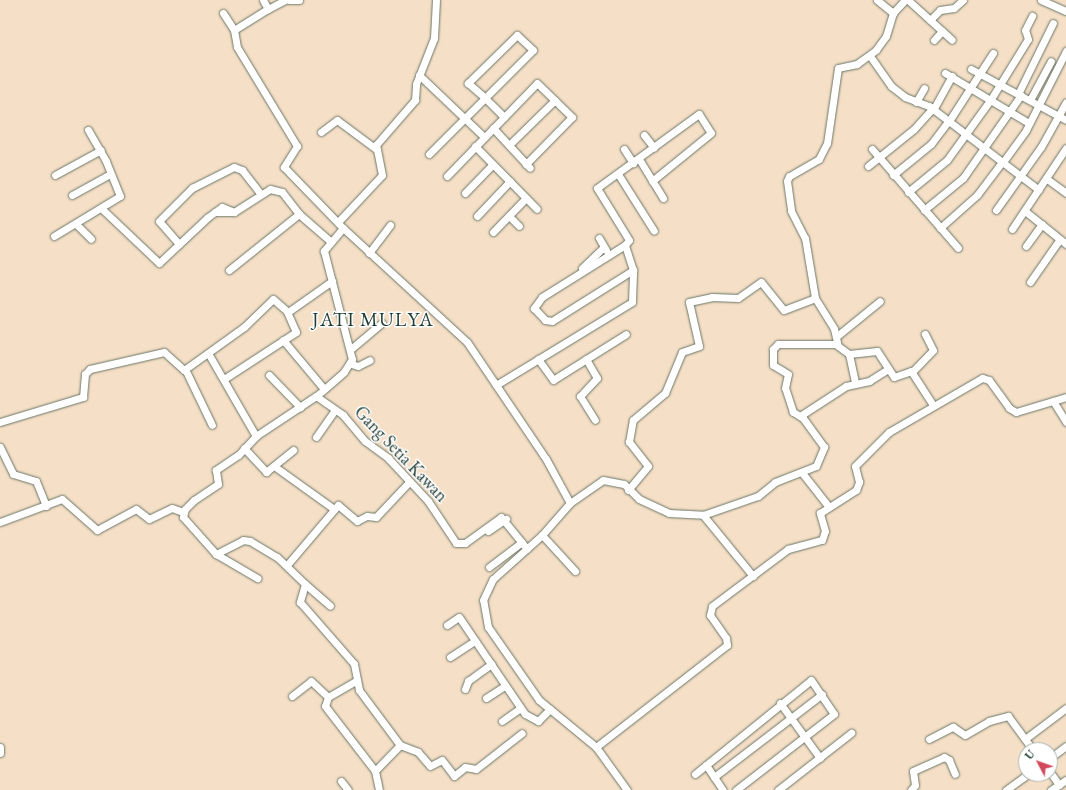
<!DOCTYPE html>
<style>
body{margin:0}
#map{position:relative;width:1066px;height:790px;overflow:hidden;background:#f5dfc6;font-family:"EB Garamond",serif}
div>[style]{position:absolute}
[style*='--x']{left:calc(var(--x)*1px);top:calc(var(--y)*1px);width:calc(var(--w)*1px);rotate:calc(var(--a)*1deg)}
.roads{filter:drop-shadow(0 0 1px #6a7667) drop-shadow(0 0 1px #6a7667)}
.street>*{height:7px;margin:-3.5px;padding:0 3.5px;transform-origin:3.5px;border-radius:3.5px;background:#fff}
span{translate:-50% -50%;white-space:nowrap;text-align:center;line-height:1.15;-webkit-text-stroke:3px #fff;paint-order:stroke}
.street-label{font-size:18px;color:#1f3d34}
.quarter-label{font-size:20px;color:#1f3d34;letter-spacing:1px}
.north{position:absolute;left:1018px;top:742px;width:40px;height:40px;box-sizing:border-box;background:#fff;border:1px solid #a5b1ae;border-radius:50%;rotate:311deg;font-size:11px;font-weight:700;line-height:16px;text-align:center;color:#1f3d34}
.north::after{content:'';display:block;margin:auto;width:14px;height:18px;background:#d1495b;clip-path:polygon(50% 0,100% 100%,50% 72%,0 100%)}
</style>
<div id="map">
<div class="roads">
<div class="street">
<div style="--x:289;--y:0;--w:10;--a:0"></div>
<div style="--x:877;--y:0;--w:21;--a:39"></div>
<div style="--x:905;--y:0;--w:18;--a:133"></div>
<div style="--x:893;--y:13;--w:24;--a:107"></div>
<div style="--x:886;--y:36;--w:17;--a:126"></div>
<div style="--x:876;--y:50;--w:24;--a:144"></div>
<div style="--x:857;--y:64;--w:19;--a:168"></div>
<div style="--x:838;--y:68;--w:76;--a:98.3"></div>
<div style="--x:827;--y:143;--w:18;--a:117"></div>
<div style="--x:819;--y:159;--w:34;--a:150"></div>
<div style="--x:789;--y:176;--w:5;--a:112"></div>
<div style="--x:787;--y:181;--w:30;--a:82"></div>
<div style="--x:791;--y:211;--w:30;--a:63"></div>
<div style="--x:805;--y:238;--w:61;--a:80.5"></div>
<div style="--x:815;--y:298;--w:36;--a:58"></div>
<div style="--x:834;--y:329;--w:17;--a:77"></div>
<div style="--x:838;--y:346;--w:14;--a:36"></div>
<div style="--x:849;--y:354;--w:28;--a:-6"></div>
<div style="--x:877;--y:351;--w:31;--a:57"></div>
<div style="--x:894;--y:377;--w:18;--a:-19"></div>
<div style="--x:911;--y:371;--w:40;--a:57.1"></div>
<div style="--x:908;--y:0;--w:59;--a:42.3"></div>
<div style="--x:1041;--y:0;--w:27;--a:24"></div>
<div style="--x:268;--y:9;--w:19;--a:-28"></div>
<div style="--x:223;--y:13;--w:20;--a:57"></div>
<div style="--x:234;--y:30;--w:17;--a:80"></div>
<div style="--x:237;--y:47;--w:116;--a:58.8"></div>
<div style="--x:297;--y:146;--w:25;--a:122"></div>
<div style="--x:284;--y:167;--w:85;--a:46"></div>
<div style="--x:343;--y:228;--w:30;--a:130"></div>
<div style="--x:324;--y:251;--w:112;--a:75.5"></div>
<div style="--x:352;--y:359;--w:15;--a:122"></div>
<div style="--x:344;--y:372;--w:37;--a:139"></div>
<div style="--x:316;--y:396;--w:72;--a:146.3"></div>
<div style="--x:256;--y:436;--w:26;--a:133"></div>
<div style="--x:238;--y:455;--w:27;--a:146"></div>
<div style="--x:216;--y:470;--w:14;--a:82"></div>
<div style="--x:218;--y:484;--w:29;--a:146"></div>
<div style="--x:194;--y:500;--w:13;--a:135"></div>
<div style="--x:185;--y:509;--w:8;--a:104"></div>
<div style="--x:183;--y:517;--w:50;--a:48.3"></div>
<div style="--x:216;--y:554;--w:30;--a:-27"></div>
<div style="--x:243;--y:540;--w:7;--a:8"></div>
<div style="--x:250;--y:541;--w:31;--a:31"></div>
<div style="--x:277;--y:557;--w:39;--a:44"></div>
<div style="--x:305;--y:584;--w:19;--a:106"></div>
<div style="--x:300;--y:602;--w:82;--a:48.9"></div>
<div style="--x:354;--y:664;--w:26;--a:79"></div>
<div style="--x:359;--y:690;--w:69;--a:53.3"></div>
<div style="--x:400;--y:745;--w:36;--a:134"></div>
<div style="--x:375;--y:771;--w:19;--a:78"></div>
<div style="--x:930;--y:20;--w:14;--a:-45"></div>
<div style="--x:940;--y:10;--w:14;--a:-8"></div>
<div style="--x:954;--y:8;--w:12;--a:-42"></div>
<div style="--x:234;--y:30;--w:40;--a:-32"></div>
<div style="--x:268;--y:9;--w:10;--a:-119"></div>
<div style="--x:934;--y:40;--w:12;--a:-48"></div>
<div style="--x:870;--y:56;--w:37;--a:55"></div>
<div style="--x:891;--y:86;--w:18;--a:38"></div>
<div style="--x:905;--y:97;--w:26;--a:21"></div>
<div style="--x:929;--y:106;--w:138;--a:37.4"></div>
<div style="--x:971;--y:69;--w:108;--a:28.2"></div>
<div style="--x:945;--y:73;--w:98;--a:30.8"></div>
<div style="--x:419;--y:75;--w:90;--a:43.6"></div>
<div style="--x:1018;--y:94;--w:79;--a:-63.8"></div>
<div style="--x:1030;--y:100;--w:44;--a:-61.7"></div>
<div style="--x:916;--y:102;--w:16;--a:-60"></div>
<div style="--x:933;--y:110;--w:39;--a:-61"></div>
<div style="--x:949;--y:121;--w:81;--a:-57.1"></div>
<div style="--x:493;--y:128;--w:54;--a:47.2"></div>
<div style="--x:321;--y:132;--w:20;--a:-37"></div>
<div style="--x:337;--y:120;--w:49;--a:36.6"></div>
<div style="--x:644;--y:135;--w:16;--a:52"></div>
<div style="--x:509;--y:145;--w:64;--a:-44.4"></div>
<div style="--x:475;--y:146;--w:88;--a:45.5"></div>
<div style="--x:624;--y:149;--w:17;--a:57"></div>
<div style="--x:872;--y:149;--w:131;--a:49"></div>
<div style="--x:429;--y:154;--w:147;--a:-45"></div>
<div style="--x:533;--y:50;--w:22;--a:-137"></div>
<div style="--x:517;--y:35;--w:69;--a:135.6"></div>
<div style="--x:468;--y:83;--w:23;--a:41"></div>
<div style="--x:485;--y:98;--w:27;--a:45"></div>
<div style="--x:639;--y:159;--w:46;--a:58.4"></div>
<div style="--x:1003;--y:162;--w:39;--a:-54"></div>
<div style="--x:1026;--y:130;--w:89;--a:-63.1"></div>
<div style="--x:868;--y:166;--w:59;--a:-38.8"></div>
<div style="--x:914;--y:129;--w:27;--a:-48"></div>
<div style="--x:618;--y:174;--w:67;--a:57.7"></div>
<div style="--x:55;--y:175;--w:52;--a:-28.5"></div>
<div style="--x:893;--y:175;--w:49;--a:-39.2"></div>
<div style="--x:931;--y:144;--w:30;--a:-53"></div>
<div style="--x:447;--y:176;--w:129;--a:-45.9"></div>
<div style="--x:537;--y:83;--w:49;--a:44.2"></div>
<div style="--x:572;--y:117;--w:66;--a:134.4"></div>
<div style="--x:1047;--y:179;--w:24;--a:36"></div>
<div style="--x:908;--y:192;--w:50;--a:-39.4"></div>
<div style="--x:947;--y:160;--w:75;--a:-54.2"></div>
<div style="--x:991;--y:99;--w:70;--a:-58.3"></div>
<div style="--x:1028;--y:39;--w:9;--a:-108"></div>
<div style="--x:1025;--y:30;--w:16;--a:-63"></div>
<div style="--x:465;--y:193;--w:40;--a:-46"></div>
<div style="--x:72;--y:195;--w:43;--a:-28.9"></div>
<div style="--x:101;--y:208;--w:80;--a:43.5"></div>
<div style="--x:159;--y:263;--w:67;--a:-43.2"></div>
<div style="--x:208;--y:217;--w:17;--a:-36"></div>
<div style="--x:222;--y:207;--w:13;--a:23"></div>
<div style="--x:234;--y:212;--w:43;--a:-32.6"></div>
<div style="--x:270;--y:189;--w:12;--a:14"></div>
<div style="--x:282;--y:192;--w:28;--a:52"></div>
<div style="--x:299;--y:214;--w:41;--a:41.1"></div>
<div style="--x:924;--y:210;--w:50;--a:-39.4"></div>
<div style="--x:963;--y:178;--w:101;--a:-55.1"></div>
<div style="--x:996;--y:210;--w:77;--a:-54.5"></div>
<div style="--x:1041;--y:147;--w:51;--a:-60.9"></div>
<div style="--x:1025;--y:211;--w:53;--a:38.8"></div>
<div style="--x:215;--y:212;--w:19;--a:0"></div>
<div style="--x:477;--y:216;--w:48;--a:-46.7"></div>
<div style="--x:509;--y:216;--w:14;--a:45"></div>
<div style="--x:338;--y:222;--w:64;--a:-46.9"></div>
<div style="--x:382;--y:175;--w:31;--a:-101"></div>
<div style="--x:376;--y:145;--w:60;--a:-49.1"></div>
<div style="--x:415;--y:100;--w:16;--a:-86"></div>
<div style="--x:416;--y:84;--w:49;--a:-68.6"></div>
<div style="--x:434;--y:38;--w:38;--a:-87"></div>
<div style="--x:76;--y:224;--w:21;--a:45"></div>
<div style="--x:343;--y:228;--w:168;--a:42.6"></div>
<div style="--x:467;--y:342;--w:141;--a:56"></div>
<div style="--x:546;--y:459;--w:50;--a:61.4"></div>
<div style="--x:940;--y:228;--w:50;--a:-41.7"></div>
<div style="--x:977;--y:195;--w:41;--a:-52.9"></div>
<div style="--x:1012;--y:229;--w:97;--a:-56.3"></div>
<div style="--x:493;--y:232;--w:47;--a:-45.9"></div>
<div style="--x:54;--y:236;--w:77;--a:-31.2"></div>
<div style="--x:120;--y:196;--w:38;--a:-112"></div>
<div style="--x:106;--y:161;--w:36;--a:-120"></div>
<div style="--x:599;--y:238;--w:14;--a:60"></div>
<div style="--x:179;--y:244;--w:30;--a:-131"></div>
<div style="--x:159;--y:221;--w:47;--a:-45"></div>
<div style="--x:192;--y:188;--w:47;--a:-26.6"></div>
<div style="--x:234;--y:167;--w:9;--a:21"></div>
<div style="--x:242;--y:170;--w:29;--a:52"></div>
<div style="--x:625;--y:245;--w:98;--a:147.9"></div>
<div style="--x:542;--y:297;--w:14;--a:126"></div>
<div style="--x:534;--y:308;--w:16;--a:47"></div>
<div style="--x:545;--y:320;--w:7;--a:8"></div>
<div style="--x:552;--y:321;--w:96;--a:-32.2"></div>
<div style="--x:1026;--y:246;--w:27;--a:-54"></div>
<div style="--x:369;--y:253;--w:35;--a:-53"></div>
<div style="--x:582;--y:268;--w:30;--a:-44"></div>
<div style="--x:229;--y:270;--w:90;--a:-38.7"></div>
<div style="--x:1030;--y:282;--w:52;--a:-55.1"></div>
<div style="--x:837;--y:336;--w:55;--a:-39.1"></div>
<div style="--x:283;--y:340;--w:64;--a:50.1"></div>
<div style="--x:352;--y:348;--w:39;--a:-40"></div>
<div style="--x:208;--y:353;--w:96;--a:60"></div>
<div style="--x:849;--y:354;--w:30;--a:78"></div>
<div style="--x:538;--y:359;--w:26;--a:54"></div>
<div style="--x:553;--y:380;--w:86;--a:-32.2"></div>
<div style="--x:586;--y:359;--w:22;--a:60"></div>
<div style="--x:597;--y:378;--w:25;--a:133"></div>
<div style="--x:580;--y:396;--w:28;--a:58"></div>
<div style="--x:351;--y:364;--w:7;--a:16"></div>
<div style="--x:358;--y:366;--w:13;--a:-27"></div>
<div style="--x:185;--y:369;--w:62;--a:64.3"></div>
<div style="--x:912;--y:372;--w:30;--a:-46"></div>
<div style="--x:933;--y:350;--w:18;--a:-117"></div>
<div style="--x:269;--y:375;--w:45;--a:45.9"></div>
<div style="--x:224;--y:379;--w:86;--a:-33.1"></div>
<div style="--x:296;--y:332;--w:22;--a:-114"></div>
<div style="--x:496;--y:385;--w:159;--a:-31.4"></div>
<div style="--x:632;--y:302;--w:32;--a:-88"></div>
<div style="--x:633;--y:270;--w:26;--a:-108"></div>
<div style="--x:625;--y:245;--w:6;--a:-51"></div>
<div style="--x:629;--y:240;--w:61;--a:-121.6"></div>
<div style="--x:597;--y:188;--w:126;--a:-36"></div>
<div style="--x:699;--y:114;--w:22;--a:58"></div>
<div style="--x:711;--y:133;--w:76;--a:140.9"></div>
<div style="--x:316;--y:396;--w:33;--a:35"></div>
<div style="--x:343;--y:415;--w:34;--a:50"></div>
<div style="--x:365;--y:441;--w:29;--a:36"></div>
<div style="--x:388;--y:458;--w:59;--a:47.1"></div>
<div style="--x:428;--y:501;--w:50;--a:56.3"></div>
<div style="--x:456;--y:543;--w:9;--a:0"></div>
<div style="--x:465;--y:543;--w:44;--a:-35.8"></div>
<div style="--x:501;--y:517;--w:41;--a:50.9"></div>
<div style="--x:1053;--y:401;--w:25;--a:58"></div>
<div style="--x:800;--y:416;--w:55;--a:-33.1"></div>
<div style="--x:846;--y:386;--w:24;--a:-12"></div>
<div style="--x:869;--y:381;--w:22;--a:-32"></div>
<div style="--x:0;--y:422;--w:87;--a:-16.8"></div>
<div style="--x:83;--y:397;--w:23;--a:-85"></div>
<div style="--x:85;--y:374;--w:7;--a:-45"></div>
<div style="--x:90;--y:369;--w:76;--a:-12.9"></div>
<div style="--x:164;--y:352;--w:27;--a:42"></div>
<div style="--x:184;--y:370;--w:74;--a:-35.6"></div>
<div style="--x:244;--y:327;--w:40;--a:-44"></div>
<div style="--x:273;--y:299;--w:20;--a:41"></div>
<div style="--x:288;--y:312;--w:54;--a:-35.2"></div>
<div style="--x:316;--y:437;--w:33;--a:-55"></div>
<div style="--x:0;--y:447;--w:30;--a:64"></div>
<div style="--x:13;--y:474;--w:24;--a:17"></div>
<div style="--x:36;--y:481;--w:27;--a:68"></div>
<div style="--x:244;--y:448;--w:33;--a:47"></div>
<div style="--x:266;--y:472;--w:35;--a:-39"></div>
<div style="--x:274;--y:466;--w:74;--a:35.6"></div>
<div style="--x:803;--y:474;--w:42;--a:51.8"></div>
<div style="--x:628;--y:490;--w:31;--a:-50"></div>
<div style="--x:648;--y:466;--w:31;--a:-128"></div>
<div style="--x:629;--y:442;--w:22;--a:-80"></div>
<div style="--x:633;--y:420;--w:42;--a:-40.2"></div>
<div style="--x:665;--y:393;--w:44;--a:-67.5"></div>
<div style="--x:682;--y:352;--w:18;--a:-19"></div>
<div style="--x:699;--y:346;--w:45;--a:-102.8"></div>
<div style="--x:689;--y:302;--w:24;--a:-12"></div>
<div style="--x:712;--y:297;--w:26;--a:2"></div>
<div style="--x:738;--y:298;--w:28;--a:-35"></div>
<div style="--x:761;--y:282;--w:36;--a:51"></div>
<div style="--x:784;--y:310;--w:33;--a:-21"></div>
<div style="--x:703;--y:515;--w:79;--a:50.7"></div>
<div style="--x:0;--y:522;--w:66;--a:-20.4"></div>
<div style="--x:62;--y:499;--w:47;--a:41.5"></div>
<div style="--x:97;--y:530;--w:44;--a:-28.3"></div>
<div style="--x:136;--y:509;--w:16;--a:38"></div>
<div style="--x:149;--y:519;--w:25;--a:-26"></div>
<div style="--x:172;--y:508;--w:12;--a:20"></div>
<div style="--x:488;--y:531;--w:22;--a:-34"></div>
<div style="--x:542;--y:535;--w:49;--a:47.5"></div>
<div style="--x:216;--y:554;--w:48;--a:30.3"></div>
<div style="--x:287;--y:565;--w:79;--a:-49.6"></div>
<div style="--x:338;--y:505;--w:25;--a:40"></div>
<div style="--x:357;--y:521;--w:11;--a:-27"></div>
<div style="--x:367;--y:516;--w:9;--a:6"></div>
<div style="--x:376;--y:517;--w:48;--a:-46.7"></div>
<div style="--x:489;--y:567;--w:41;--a:-37.1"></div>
<div style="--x:305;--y:584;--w:33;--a:41"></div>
<div style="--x:447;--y:625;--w:14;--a:-34"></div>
<div style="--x:459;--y:617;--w:117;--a:55.8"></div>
<div style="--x:525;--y:714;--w:15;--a:28"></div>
<div style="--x:538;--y:721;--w:17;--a:-45"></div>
<div style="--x:450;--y:657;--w:30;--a:-33"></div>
<div style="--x:465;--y:689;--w:9;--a:-69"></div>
<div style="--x:468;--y:681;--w:29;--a:-36"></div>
<div style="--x:292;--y:696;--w:24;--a:-38"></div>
<div style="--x:311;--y:681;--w:23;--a:43"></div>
<div style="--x:328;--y:697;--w:32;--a:-30"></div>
<div style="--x:328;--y:697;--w:9;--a:108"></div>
<div style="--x:325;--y:706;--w:82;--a:52.4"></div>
<div style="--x:486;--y:698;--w:20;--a:-33"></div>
<div style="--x:780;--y:703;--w:68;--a:54"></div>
<div style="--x:502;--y:721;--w:21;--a:-35"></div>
<div style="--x:929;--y:739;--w:27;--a:-27"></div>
<div style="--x:953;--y:727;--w:14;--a:34"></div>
<div style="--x:965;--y:735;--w:28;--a:-30"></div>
<div style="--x:989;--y:721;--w:20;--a:-15"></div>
<div style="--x:1008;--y:716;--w:42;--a:53.7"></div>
<div style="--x:1025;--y:739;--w:51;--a:-37.1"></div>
<div style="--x:400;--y:745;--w:19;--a:21"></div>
<div style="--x:418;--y:752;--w:18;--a:49"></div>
<div style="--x:430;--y:766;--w:13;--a:-27"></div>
<div style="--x:442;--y:760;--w:20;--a:53"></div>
<div style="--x:454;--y:776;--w:14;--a:-39"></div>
<div style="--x:465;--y:767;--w:11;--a:10"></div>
<div style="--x:476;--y:769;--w:58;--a:-38"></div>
<div style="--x:0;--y:747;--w:6;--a:90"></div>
<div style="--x:596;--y:747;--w:74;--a:-140.5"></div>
<div style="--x:539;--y:700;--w:89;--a:-124.9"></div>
<div style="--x:488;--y:627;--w:27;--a:-100"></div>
<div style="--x:483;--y:600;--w:23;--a:-65"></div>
<div style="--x:493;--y:579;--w:66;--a:-41.9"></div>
<div style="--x:542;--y:535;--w:43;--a:-48.8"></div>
<div style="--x:570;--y:503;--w:40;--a:-34.9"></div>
<div style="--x:603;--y:480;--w:21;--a:11"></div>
<div style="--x:624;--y:484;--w:21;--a:45"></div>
<div style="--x:639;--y:499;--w:33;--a:25"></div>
<div style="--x:669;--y:513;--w:34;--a:3"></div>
<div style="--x:703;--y:515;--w:58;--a:-19.1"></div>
<div style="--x:758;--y:496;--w:22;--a:-39"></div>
<div style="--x:775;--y:482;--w:44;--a:-21.3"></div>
<div style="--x:816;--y:466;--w:21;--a:-67"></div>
<div style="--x:824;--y:447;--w:36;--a:-126"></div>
<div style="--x:803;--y:418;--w:12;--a:-149"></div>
<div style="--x:793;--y:412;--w:25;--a:-108"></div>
<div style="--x:785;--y:388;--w:14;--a:-78"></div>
<div style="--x:788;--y:374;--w:17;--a:-149"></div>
<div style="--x:773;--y:365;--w:16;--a:-90"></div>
<div style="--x:773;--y:349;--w:7;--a:-45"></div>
<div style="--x:778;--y:344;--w:59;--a:0"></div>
<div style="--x:1050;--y:758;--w:20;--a:-37"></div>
<div style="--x:706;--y:765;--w:30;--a:56"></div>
<div style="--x:1050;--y:772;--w:16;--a:55"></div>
<div style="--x:695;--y:774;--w:149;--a:-39"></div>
<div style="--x:811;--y:680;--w:41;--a:55.9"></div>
<div style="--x:834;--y:714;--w:124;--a:142.2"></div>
<div style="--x:714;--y:777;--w:136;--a:-37.5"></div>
<div style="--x:341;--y:781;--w:11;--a:52"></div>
<div style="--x:627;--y:790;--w:53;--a:-125.8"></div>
<div style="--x:596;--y:747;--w:166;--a:-37.9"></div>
<div style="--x:727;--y:645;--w:7;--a:-98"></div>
<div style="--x:726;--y:638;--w:28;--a:-125"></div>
<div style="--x:710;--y:615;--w:9;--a:-77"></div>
<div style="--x:712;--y:606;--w:95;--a:-36.9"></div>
<div style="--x:788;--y:549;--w:35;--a:-15"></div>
<div style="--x:822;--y:540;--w:9;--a:-72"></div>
<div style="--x:825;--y:531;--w:19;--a:-106"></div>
<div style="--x:820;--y:513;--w:43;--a:-32.6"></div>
<div style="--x:856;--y:490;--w:9;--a:-69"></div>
<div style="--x:859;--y:482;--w:16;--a:-104"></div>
<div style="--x:855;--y:466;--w:48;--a:-45"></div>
<div style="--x:889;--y:432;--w:108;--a:-30.1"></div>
<div style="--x:982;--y:378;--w:7;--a:16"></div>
<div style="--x:989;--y:380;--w:34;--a:54"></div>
<div style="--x:1009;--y:408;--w:8;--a:30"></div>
<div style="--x:1016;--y:412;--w:52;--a:-16.7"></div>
<div style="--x:778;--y:790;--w:93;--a:-38"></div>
<div style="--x:911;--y:790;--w:6;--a:-51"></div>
<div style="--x:915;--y:785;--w:14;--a:-98"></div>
<div style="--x:913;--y:771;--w:34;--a:-24"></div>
<div style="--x:944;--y:757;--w:6;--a:31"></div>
<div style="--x:949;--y:760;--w:15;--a:67"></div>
<div style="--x:1006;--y:790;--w:27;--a:-36"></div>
<div style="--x:1051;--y:790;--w:18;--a:-34"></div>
</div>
</div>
<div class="street-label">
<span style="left:401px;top:454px;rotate:46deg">Gang Setia Kawan</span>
</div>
<div class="quarter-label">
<span style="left:373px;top:319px">JATI MULYA</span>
</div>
<div class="north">U</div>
</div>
